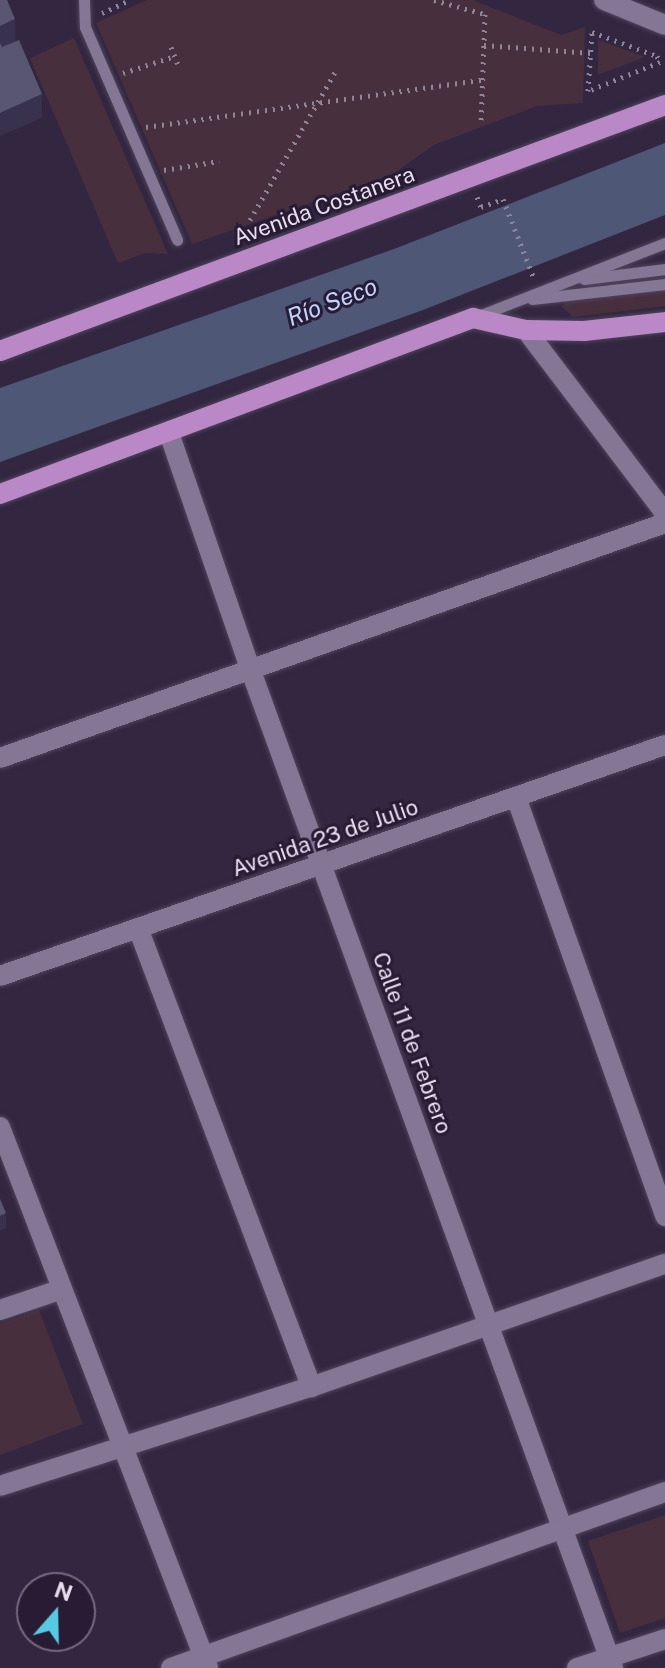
<!DOCTYPE html>
<meta charset="utf-8">
<style>
body{margin:0}
#map{position:relative;width:665px;height:1668px;overflow:hidden;background:#322640;font-family:"Public Sans",sans-serif}
div>[style]{position:absolute}
[style*='--x']{left:calc(var(--x)*1px);top:calc(var(--y)*1px);width:calc(var(--w)*1px);rotate:calc(var(--a)*1deg)}
.green>*{inset:0;background:#472f3e}
.water>*{inset:0;background:#4e5876}
.path>*{height:5px;margin-top:-2.5px;transform-origin:0;background:repeating-linear-gradient(90deg,#8f859a 0 2px,transparent 0 8px)}
.roads{filter:drop-shadow(0 0 2px #4f445b) drop-shadow(0 0 2px #4f445b)}
.service>*{height:11px;margin:-5.5px;padding:0 5.5px;transform-origin:5.5px;border-radius:5.5px;background:#847695}
.minor>*{height:20px;margin:-10px;padding:0 10px;transform-origin:10px;border-radius:10px;background:#847695}
.primary>*{height:20px;margin:-10px;padding:0 10px;transform-origin:10px;border-radius:10px;background:#ba88c6}
.shaded-wall>*{inset:0;background:#38324e}
.building>*{inset:0;background:#595671}
span{translate:-50% -50%;white-space:nowrap;text-align:center;line-height:1.15;-webkit-text-stroke:6px #281c35;paint-order:stroke}
.street-label{font-size:22px;color:#e7dff0}
.water-label{font-size:24px;color:#c2d2fe;font-style:italic}
.north{position:absolute;left:16px;top:1572px;width:80px;height:80px;box-sizing:border-box;background:#281c35;border:2px solid #746a80;border-radius:50%;rotate:20deg;font-size:22px;font-weight:700;line-height:32px;text-align:center;color:#e7dff0}
.north::after{content:'';display:block;margin:auto;width:28px;height:36px;background:#57c9e2;clip-path:polygon(50% 0,100% 100%,50% 72%,0 100%)}
</style>
<div id="map">
<div class="green">
<div style="clip-path:polygon(147px 0,473px 0,561px 35px,585px 27px,583px 103px,537px 106px,434px 145px,393px 174px,192px 244px,96px 23px)"></div>
<div style="clip-path:polygon(74px 38px,168px 254px,145px 253px,118px 263px,30px 58px)"></div>
<div style="clip-path:polygon(598px 40px,645px 57px,598px 75px)"></div>
<div style="clip-path:polygon(665px 287px,665px 306px,573px 317px,562px 307px,566px 301px)"></div>
<div style="clip-path:polygon(39px 1310px,83px 1424px,0 1455px,0 1324px)"></div>
<div style="clip-path:polygon(665px 1515px,665px 1618px,620px 1633px,588px 1541px)"></div>
</div>
<div class="water">
<div style="clip-path:polygon(665px 143px,665px 215px,423px 310px,0 462px,0 388px,394px 249px)"></div>
</div>
<div class="path">
<div style="--x:434;--y:0;--w:53;--a:15.4"></div>
<div style="--x:485;--y:14;--w:107;--a:92.1"></div>
<div style="--x:102;--y:13;--w:31;--a:-25"></div>
<div style="--x:592;--y:32;--w:69;--a:20.3"></div>
<div style="--x:657;--y:56;--w:7;--a:63"></div>
<div style="--x:660;--y:62;--w:78;--a:158.1"></div>
<div style="--x:588;--y:91;--w:59;--a:-86.1"></div>
<div style="--x:484;--y:45;--w:107;--a:4.3"></div>
<div style="--x:171;--y:47;--w:18;--a:68"></div>
<div style="--x:123;--y:73;--w:55;--a:-18.1"></div>
<div style="--x:146;--y:127;--w:339;--a:-8"></div>
<div style="--x:164;--y:170;--w:56;--a:-9.3"></div>
<div style="--x:477;--y:197;--w:11;--a:68"></div>
<div style="--x:481;--y:207;--w:23;--a:-20"></div>
<div style="--x:503;--y:199;--w:83;--a:68.7"></div>
<div style="--x:250;--y:220;--w:171;--a:-60.1"></div>
</div>
<div class="roads">
<div class="service">
<div style="--x:84;--y:0;--w:27;--a:88"></div>
<div style="--x:85;--y:27;--w:232;--a:66.6"></div>
<div style="--x:584;--y:279;--w:82;--a:-7"></div>
<div style="--x:532;--y:299;--w:134;--a:-6.4"></div>
<div style="--x:478;--y:316;--w:201;--a:-21.3"></div>
</div>
<div class="minor">
<div style="--x:604;--y:0;--w:66;--a:22.3"></div>
<div style="--x:526;--y:330;--w:230;--a:52.8"></div>
<div style="--x:169;--y:433;--w:252;--a:71"></div>
<div style="--x:251;--y:671;--w:1061;--a:70.04"></div>
<div style="--x:0;--y:758;--w:705;--a:-19.46"></div>
<div style="--x:516;--y:797;--w:445;--a:70.4"></div>
<div style="--x:138;--y:928;--w:491;--a:69.3"></div>
<div style="--x:0;--y:976;--w:704;--a:-19.16"></div>
<div style="--x:0;--y:1127;--w:580;--a:68.97"></div>
<div style="--x:0;--y:1310;--w:65;--a:-18.7"></div>
<div style="--x:0;--y:1486;--w:326;--a:-17.7"></div>
<div style="--x:311;--y:1387;--w:375;--a:-19.2"></div>
<div style="--x:171;--y:1668;--w:524;--a:-19.61"></div>
<div style="--x:577;--y:1668;--w:93;--a:-18.2"></div>
</div>
<div class="primary">
<div style="--x:0;--y:351;--w:709;--a:-20.3"></div>
<div style="--x:0;--y:494;--w:505;--a:-20.41"></div>
<div style="--x:473;--y:318;--w:54;--a:12.8"></div>
<div style="--x:526;--y:330;--w:58;--a:1"></div>
<div style="--x:584;--y:331;--w:81;--a:-6.3"></div>
</div>
</div>
<div class="shaded-wall">
<div style="clip-path:polygon(15px 19px,15px 43px,0 49px,0 26px)"></div>
<div style="clip-path:polygon(42px 94px,42px 118px,0 136px,0 113px)"></div>
<div style="clip-path:polygon(6px 1213px,6px 1228px,0 1231px,0 1216px)"></div>
</div>
<div class="building">
<div style="clip-path:polygon(0 0,7px 0,15px 19px,0 26px)"></div>
<div style="clip-path:polygon(19px 40px,42px 94px,0 113px,0 43px,2px 47px)"></div>
<div style="clip-path:polygon(0 1199px,6px 1213px,0 1216px)"></div>
</div>
<div class="street-label">
<span style="left:324px;top:206px;rotate:-20deg">Avenida Costanera</span>
<span style="left:325px;top:838px;rotate:-19deg">Avenida 23 de Julio</span>
<span style="left:412px;top:1043px;rotate:70deg">Calle 11 de Febrero</span>
</div>
<div class="water-label">
<span style="left:332px;top:302px;rotate:-21deg">Río Seco</span>
</div>
<div class="north">N</div>
</div>
